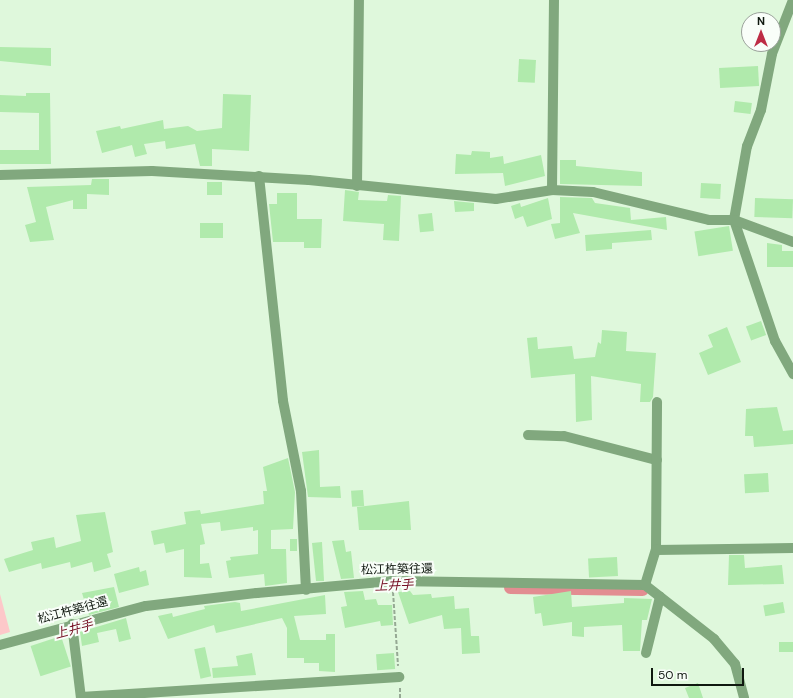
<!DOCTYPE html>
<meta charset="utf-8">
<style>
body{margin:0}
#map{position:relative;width:793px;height:698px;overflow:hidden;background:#dff8dc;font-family:"DM Sans","Noto Sans JP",sans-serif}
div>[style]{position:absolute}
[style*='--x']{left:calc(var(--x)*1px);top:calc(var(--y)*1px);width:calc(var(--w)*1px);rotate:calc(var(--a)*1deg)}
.green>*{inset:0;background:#fdc8c9}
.canal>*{height:13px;margin:-6.5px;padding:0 6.5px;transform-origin:6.5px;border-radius:6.5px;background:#e28d91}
.building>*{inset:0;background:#b0eaac;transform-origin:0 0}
.path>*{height:2px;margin-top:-1px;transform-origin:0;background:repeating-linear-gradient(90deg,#96a994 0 4px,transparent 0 6px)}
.street>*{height:10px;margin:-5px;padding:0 5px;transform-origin:5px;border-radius:5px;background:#81a87e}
span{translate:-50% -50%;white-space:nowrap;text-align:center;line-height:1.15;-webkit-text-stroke:4px #f9fef9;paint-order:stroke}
.street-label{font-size:12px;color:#0f180f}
.water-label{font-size:13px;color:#771226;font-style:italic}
.north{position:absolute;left:741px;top:12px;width:40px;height:40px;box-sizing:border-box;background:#f9fef9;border:1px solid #9ba29b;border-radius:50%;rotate:0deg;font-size:11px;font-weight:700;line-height:16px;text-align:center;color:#0f180f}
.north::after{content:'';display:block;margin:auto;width:14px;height:18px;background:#bd2c45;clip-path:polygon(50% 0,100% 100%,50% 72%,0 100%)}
.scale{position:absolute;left:651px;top:668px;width:93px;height:18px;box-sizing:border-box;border:2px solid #0f180f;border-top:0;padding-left:5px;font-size:12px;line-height:14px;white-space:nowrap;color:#0f180f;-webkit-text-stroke:3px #f9fef9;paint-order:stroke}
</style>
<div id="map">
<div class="green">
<div style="clip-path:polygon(0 594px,10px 632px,0 635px)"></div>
</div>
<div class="canal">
<div style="--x:510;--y:587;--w:132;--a:0.9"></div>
</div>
<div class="building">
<div style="clip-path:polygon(0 47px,51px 48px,51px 66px,0 61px)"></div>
<div style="left:519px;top:59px;width:17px;height:23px;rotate:3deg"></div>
<div style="left:758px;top:66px;width:20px;height:39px;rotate:87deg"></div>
<div style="clip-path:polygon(26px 93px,50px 93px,51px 164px,0 164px,0 150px,39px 150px,39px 113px,0 112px,0 95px,26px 96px)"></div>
<div style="clip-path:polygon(223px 94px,251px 95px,249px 151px,212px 149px,212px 166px,200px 166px,195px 144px,166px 149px,165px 141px,144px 144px,147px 154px,135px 157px,132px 145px,102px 153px,96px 131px,120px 126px,121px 129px,163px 120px,164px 129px,188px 126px,197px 131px,222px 128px)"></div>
<div style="left:735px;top:101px;width:17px;height:11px;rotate:7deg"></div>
<div style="clip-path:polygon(472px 151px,490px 152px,490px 158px,503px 156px,504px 164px,541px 155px,545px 176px,505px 186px,503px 173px,455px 174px,456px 154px,471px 155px)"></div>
<div style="clip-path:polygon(560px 160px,576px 160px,576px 166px,642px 172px,642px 186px,560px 184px)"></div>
<div style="clip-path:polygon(92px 179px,109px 179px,109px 195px,87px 194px,87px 209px,73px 209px,73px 200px,46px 207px,54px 240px,30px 242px,25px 225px,36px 222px,27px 187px,91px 185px)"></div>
<div style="left:207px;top:182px;width:15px;height:13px"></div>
<div style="left:701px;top:183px;width:20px;height:15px;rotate:3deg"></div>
<div style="clip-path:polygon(345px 190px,359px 192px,358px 200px,387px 201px,388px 195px,401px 196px,399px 241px,383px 240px,384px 224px,343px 221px)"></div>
<div style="clip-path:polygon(277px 193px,297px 193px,297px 219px,322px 219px,321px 248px,304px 248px,304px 242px,273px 242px,269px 204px,277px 204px)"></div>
<div style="clip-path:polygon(560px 197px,592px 198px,595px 203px,630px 208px,631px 220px,666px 217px,667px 230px,573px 213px,580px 233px,555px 239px,551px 224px,560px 223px)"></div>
<div style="clip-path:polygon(548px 198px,552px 219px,527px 227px,523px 216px,515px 219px,511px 206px,520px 203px,521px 207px)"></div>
<div style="left:755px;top:198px;width:38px;height:19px;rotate:2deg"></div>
<div style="clip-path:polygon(454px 201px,474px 203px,474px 211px,455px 212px)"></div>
<div style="left:432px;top:213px;width:18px;height:14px;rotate:84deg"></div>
<div style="left:200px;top:223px;width:23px;height:15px"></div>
<div style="left:729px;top:226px;width:25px;height:35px;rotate:81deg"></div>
<div style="clip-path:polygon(651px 230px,652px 240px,612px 243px,612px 249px,586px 251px,585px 235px)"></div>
<div style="clip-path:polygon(767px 243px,782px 245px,782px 251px,793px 251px,793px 267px,767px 267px)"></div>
<div style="left:761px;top:321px;width:15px;height:16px;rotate:70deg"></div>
<div style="clip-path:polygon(727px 327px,741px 362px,708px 375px,699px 353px,713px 347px,708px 335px)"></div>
<div style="clip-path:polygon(602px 330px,627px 332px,626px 351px,656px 353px,653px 397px,650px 402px,640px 402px,641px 384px,591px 376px,592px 420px,576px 422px,575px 374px,531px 378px,527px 338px,537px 337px,538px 349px,572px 346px,574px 359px,595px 357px,598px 342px,601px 344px)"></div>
<div style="clip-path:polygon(777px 407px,783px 431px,793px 430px,793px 444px,754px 447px,753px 436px,745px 436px,746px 409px)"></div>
<div style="clip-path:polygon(319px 450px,320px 487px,340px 486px,341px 498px,308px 497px,302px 452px)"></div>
<div style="clip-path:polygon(288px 458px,295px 492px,293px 529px,271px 530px,271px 549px,286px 549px,287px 583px,265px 586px,264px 574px,229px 578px,226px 561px,231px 560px,230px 557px,258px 554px,258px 530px,253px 531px,253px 527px,221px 531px,220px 522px,201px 524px,205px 544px,200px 545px,200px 564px,209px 563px,212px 578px,184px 577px,184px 549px,166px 553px,164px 543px,154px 545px,151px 531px,186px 524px,184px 512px,200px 510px,201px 514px,264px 504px,263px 491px,267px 491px,263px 467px)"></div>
<div style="left:768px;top:473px;width:19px;height:24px;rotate:87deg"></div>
<div style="left:363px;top:490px;width:16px;height:12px;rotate:86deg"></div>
<div style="clip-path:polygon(409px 501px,411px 530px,359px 530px,357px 507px)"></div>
<div style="clip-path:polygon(105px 512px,113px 552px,107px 554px,111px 567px,94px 572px,92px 562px,71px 568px,70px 562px,42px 569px,41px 563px,9px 572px,4px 559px,33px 550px,31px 542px,54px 537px,56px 548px,81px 541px,76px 515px)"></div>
<div style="left:290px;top:539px;width:7px;height:12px"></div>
<div style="clip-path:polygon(344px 540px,346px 552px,351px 551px,354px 578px,341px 579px,332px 541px)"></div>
<div style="clip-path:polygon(322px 542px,324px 581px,316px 581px,312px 543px)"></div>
<div style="clip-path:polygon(729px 555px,744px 555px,745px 568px,782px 565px,784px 584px,728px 585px)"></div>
<div style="left:617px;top:557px;width:19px;height:29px;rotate:87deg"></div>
<div style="clip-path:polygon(139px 567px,140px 572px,146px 570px,149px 585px,119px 593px,114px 574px)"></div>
<div style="clip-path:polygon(114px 587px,119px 607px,89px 615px,82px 593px)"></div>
<div style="clip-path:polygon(363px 591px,365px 600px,376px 599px,378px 605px,392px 605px,393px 625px,381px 626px,380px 621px,345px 628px,341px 607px,347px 606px,344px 592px)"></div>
<div style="clip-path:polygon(410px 591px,413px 595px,431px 594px,432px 598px,454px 596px,455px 609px,469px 608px,471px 636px,479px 636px,480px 653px,462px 654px,461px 628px,444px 629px,442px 615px,409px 624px,398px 592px)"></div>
<div style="clip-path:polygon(571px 591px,572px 607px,624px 603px,624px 598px,652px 599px,647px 620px,642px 620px,640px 651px,623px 651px,622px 625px,584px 627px,584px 637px,572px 636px,572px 622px,543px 626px,541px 613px,535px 614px,533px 597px)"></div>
<div style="clip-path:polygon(325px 595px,326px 614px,294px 616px,300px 640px,326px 640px,326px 634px,335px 634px,335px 672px,319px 671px,319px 663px,304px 663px,304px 658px,287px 658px,287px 628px,282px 618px,216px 633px,214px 625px,168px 639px,158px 616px,172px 613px,173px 617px,205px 609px,204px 606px,235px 602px,240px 603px,241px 611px)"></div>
<div style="left:783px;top:602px;width:11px;height:20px;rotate:80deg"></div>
<div style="clip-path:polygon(126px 618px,131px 639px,119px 642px,116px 629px,97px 633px,99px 642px,82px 646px,80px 632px)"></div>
<div style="left:61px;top:636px;width:32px;height:32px;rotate:72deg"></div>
<div style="left:793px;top:642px;width:10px;height:14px;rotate:90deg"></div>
<div style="left:205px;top:647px;width:30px;height:11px;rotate:78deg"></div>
<div style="clip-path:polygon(252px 653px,256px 675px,213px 678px,212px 668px,238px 666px,236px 656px)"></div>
<div style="left:394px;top:653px;width:16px;height:18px;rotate:86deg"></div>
<div style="clip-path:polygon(698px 683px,703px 698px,689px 698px,685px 688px)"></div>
</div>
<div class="path">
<div style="--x:393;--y:592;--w:74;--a:86.1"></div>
<div style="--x:400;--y:688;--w:10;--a:90"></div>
</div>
<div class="street">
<div style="--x:793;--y:0;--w:58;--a:111.3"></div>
<div style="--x:772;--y:54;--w:57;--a:101.1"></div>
<div style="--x:761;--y:110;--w:39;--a:111"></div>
<div style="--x:747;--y:146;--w:75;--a:100"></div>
<div style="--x:734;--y:220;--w:128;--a:71.3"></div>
<div style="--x:775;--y:341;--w:38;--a:61"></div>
<div style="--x:0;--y:175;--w:152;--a:-1.5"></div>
<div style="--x:152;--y:171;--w:157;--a:3.3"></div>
<div style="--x:309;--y:180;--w:188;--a:5.8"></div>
<div style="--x:496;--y:199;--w:57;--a:-9.1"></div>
<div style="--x:552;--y:190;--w:41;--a:2.8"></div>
<div style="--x:593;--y:192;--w:119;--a:13.6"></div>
<div style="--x:709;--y:220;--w:25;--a:0"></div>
<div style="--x:734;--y:220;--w:63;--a:20.4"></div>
<div style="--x:259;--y:176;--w:226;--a:83.9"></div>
<div style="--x:283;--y:401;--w:92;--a:78.7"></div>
<div style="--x:301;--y:491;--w:99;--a:87.1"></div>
<div style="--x:357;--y:186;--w:186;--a:-89.4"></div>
<div style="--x:552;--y:190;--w:190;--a:-89.4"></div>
<div style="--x:528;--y:435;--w:36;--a:2"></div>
<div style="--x:564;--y:436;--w:96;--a:14.5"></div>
<div style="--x:656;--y:550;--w:148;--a:-89.6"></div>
<div style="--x:645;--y:585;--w:37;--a:-73"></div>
<div style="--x:656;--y:550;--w:137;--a:-0.8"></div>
<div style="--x:72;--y:624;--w:75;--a:83.1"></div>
<div style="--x:0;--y:645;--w:151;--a:-15"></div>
<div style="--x:146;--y:606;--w:112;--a:-6.7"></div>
<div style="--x:257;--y:593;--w:136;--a:-5.1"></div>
<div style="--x:392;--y:581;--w:253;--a:0.9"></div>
<div style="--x:645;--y:585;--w:88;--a:38"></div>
<div style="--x:714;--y:639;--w:33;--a:50"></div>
<div style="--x:735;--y:664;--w:35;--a:75"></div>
<div style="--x:646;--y:653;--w:58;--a:-76"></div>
<div style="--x:81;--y:697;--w:319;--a:-3.6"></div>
</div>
<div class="street-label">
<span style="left:397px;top:570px;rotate:-1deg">松江杵築往還</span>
<span style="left:73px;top:611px;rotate:-15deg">松江杵築往還</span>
</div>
<div class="water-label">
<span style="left:394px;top:586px;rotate:-2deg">上井手</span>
<span style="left:74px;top:630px;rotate:-15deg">上井手</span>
</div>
<div class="north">N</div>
<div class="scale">50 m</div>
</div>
